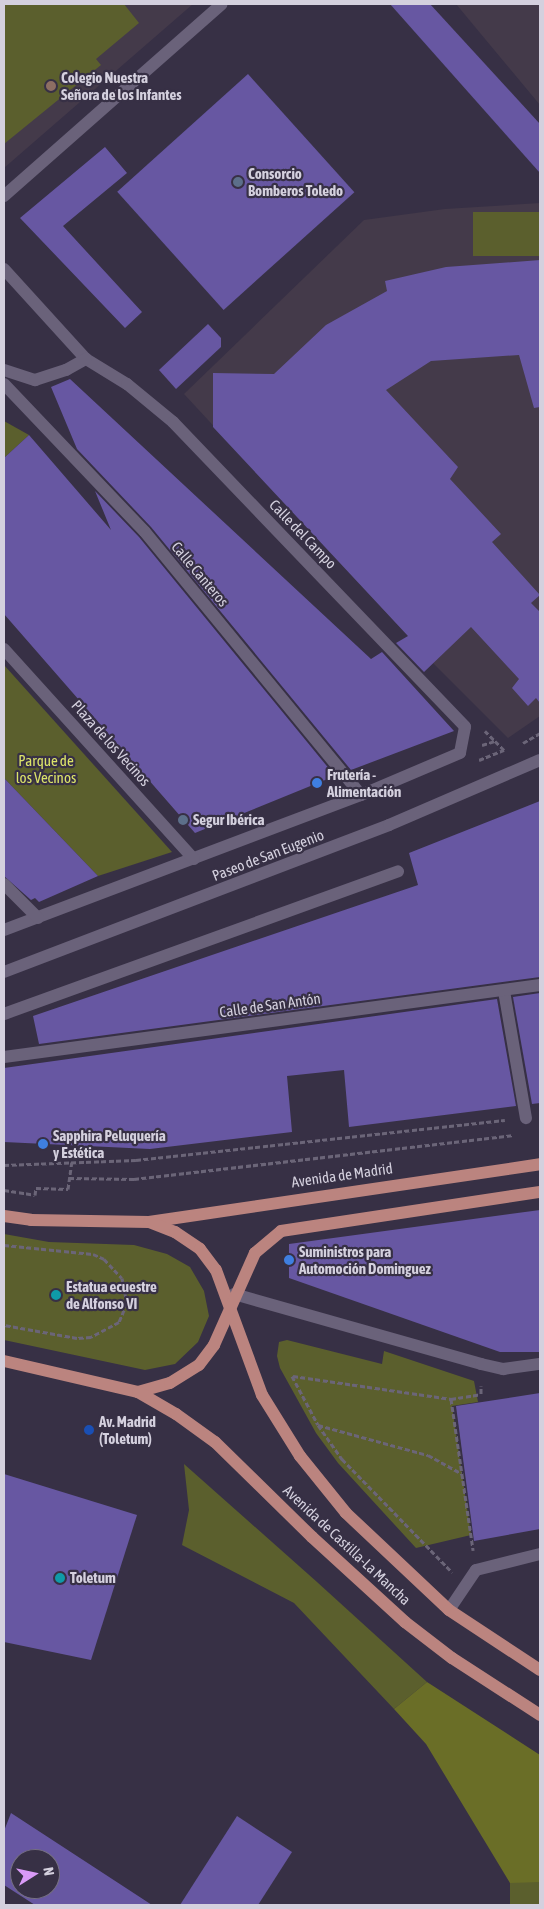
<!DOCTYPE html>
<meta charset="utf-8">
<style>
body{margin:0}
#map{position:relative;width:544px;height:1909px;overflow:hidden;background:#373045;font-family:"Asap Condensed",sans-serif}
div>[style]{position:absolute}
[style*='--x']{left:calc(var(--x)*1px);top:calc(var(--y)*1px);width:calc(var(--w)*1px);rotate:calc(var(--a)*1deg)}
.education>*{inset:0;background:#443a4a}
.green>*{inset:0;background:#5b5f2d;transform-origin:0 0}
.forest>*{inset:0;background:#6a6e27}
.building>*{inset:0;background:#6757a2;transform-origin:0 0}
.path>*{height:3px;margin-top:-1.5px;transform-origin:0;background:repeating-linear-gradient(90deg,#6b6578 0 5px,transparent 0 7.5px)}
.minor>*{height:12px;margin:-6px;padding:0 6px;transform-origin:6px;border-radius:6px;background:#6a627a}
.major>*{height:12px;margin:-6px;padding:0 6px;transform-origin:6px;border-radius:6px;background:#bb847f}
.dots>*{width:14px;height:14px;translate:-50% -50%;box-sizing:border-box;border:2px solid #373045;border-radius:50%}
span{translate:-50% -50%;white-space:nowrap;text-align:center;line-height:1.15;-webkit-text-stroke:4.5px #373045;paint-order:stroke}
.poi-label{font-size:15px;color:#d4d0de;font-weight:700}
.left{translate:0 -50%;text-align:left}
.street-label{font-size:15px;color:#d4d0de}
.park-label{font-size:15px;color:#dce469}
.frame{position:absolute;inset:0;border:5px solid #d4d0de;pointer-events:none}
.north{position:absolute;left:10px;top:1849px;width:50px;height:50px;box-sizing:border-box;background:#373045;border:1px solid #767082;border-radius:50%;rotate:80deg;font-size:14px;font-weight:700;line-height:20px;text-align:center;color:#d4d0de}
.north::after{content:'';display:block;margin:auto;width:18px;height:22px;background:#d99af7;clip-path:polygon(50% 0,100% 100%,50% 72%,0 100%)}
</style>
<div id="map">
<div class="education">
<div style="clip-path:polygon(4px 4px,193px 4px,4px 168px)"></div>
<div style="clip-path:polygon(456px 4px,540px 4px,540px 105px)"></div>
<div style="clip-path:polygon(540px 203px,540px 716px,508px 738px,433px 663px,184px 394px,364px 220px,445px 209px)"></div>
</div>
<div class="green">
<div style="clip-path:polygon(4px 4px,124px 4px,139px 23px,96px 59px,101px 65px,4px 144px)"></div>
<div style="left:540px;top:212px;width:44px;height:67px;rotate:90deg"></div>
<div style="clip-path:polygon(4px 421px,29px 435px,4px 458px)"></div>
<div style="clip-path:polygon(4px 665px,172px 852px,98px 876px,4px 778px)"></div>
<div style="clip-path:polygon(4px 1234px,49px 1242px,134px 1245px,167px 1254px,190px 1267px,204px 1291px,209px 1316px,198px 1342px,175px 1364px,145px 1370px,4px 1340px)"></div>
<div style="clip-path:polygon(287px 1340px,382px 1364px,384px 1351px,474px 1381px,478px 1402px,452px 1406px,471px 1535px,416px 1548px,338px 1463px,316px 1433px,280px 1368px,277px 1356px,279px 1342px)"></div>
<div style="clip-path:polygon(184px 1464px,317px 1582px,427px 1682px,394px 1709px,294px 1603px,182px 1545px,189px 1510px)"></div>
<div style="left:540px;top:1882px;width:23px;height:30px;rotate:90deg"></div>
</div>
<div class="forest">
<div style="clip-path:polygon(427px 1682px,540px 1755px,540px 1882px,510px 1883px,426px 1744px,394px 1709px)"></div>
</div>
<div class="building">
<div style="clip-path:polygon(390px 4px,430px 4px,540px 124px,540px 173px)"></div>
<div style="left:248px;top:74px;width:159px;height:176px;rotate:48deg"></div>
<div style="clip-path:polygon(105px 147px,127px 173px,63px 226px,142px 312px,125px 328px,20px 218px)"></div>
<div style="clip-path:polygon(540px 260px,540px 407px,534px 408px,519px 355px,431px 361px,386px 390px,458px 467px,450px 479px,501px 534px,492px 542px,540px 595px,531px 603px,540px 612px,540px 703px,536px 698px,528px 706px,512px 688px,519px 679px,471px 627px,424px 672px,396px 643px,408px 636px,213px 427px,213px 373px,274px 374px,326px 325px,387px 291px,385px 281px,446px 267px)"></div>
<div style="clip-path:polygon(208px 324px,221px 338px,221px 347px,176px 389px,159px 370px)"></div>
<div style="clip-path:polygon(70px 379px,371px 659px,382px 652px,454px 731px,351px 770px,151px 527px,77px 449px,51px 387px)"></div>
<div style="clip-path:polygon(29px 435px,111px 530px,95px 491px,139px 537px,335px 776px,195px 833px,4px 614px,4px 458px)"></div>
<div style="clip-path:polygon(4px 778px,98px 876px,39px 902px,35px 898px,31px 900px,4px 876px)"></div>
<div style="clip-path:polygon(540px 801px,540px 977px,39px 1044px,33px 1016px,418px 885px,409px 853px)"></div>
<div style="clip-path:polygon(540px 993px,540px 1103px,532px 1104px,513px 997px)"></div>
<div style="clip-path:polygon(497px 999px,516px 1106px,349px 1127px,344px 1070px,287px 1076px,292px 1132px,150px 1149px,4px 1142px,4px 1068px)"></div>
<div style="clip-path:polygon(540px 1210px,540px 1352px,500px 1352px,289px 1278px,289px 1244px)"></div>
<div style="clip-path:polygon(540px 1393px,540px 1529px,474px 1541px,456px 1406px)"></div>
<div style="clip-path:polygon(4px 1474px,137px 1515px,91px 1660px,4px 1642px)"></div>
<div style="clip-path:polygon(evenodd,11px 1813px,152px 1905px,35px 1905px,4px 1885px,4px 1831px,11px 1813px,20px 1859px,50px 1859px,50px 1889px,20px 1889px,20px 1859px)"></div>
<div style="clip-path:polygon(237px 1816px,292px 1852px,258px 1905px,180px 1905px)"></div>
</div>
<div class="path">
<div style="--x:523;--y:743;--w:20;--a:-30"></div>
<div style="--x:482;--y:745;--w:14;--a:-17"></div>
<div style="--x:479;--y:760;--w:27;--a:-22"></div>
<div style="--x:504;--y:750;--w:27;--a:-135"></div>
<div style="--x:4;--y:1165;--w:132;--a:-2.2"></div>
<div style="--x:136;--y:1160;--w:371;--a:-6.2"></div>
<div style="--x:69;--y:1178;--w:65;--a:0.9"></div>
<div style="--x:134;--y:1179;--w:382;--a:-6.6"></div>
<div style="--x:4;--y:1190;--w:31;--a:9"></div>
<div style="--x:35;--y:1195;--w:7;--a:-82"></div>
<div style="--x:36;--y:1188;--w:32;--a:2"></div>
<div style="--x:68;--y:1189;--w:27;--a:-82"></div>
<div style="--x:4;--y:1245;--w:89;--a:5.8"></div>
<div style="--x:93;--y:1254;--w:12;--a:24"></div>
<div style="--x:104;--y:1259;--w:26;--a:47"></div>
<div style="--x:122;--y:1278;--w:25;--a:79"></div>
<div style="--x:127;--y:1303;--w:21;--a:113"></div>
<div style="--x:119;--y:1322;--w:32;--a:152"></div>
<div style="--x:91;--y:1337;--w:14;--a:176"></div>
<div style="--x:77;--y:1338;--w:74;--a:-169.9"></div>
<div style="--x:292;--y:1376;--w:55;--a:62"></div>
<div style="--x:318;--y:1425;--w:42;--a:54.8"></div>
<div style="--x:342;--y:1459;--w:158;--a:45.8"></div>
<div style="--x:293;--y:1376;--w:160;--a:8.3"></div>
<div style="--x:451;--y:1399;--w:30;--a:-9"></div>
<div style="--x:481;--y:1394;--w:8;--a:-90"></div>
<div style="--x:451;--y:1399;--w:153;--a:81.7"></div>
<div style="--x:318;--y:1425;--w:114;--a:15.3"></div>
<div style="--x:428;--y:1455;--w:38;--a:29"></div>
</div>
<div class="minor">
<div style="--x:4;--y:196;--w:290;--a:-41.4"></div>
<div style="--x:4;--y:269;--w:122;--a:47.7"></div>
<div style="--x:86;--y:359;--w:48;--a:31.4"></div>
<div style="--x:127;--y:384;--w:60;--a:39.6"></div>
<div style="--x:173;--y:422;--w:422;--a:46.2"></div>
<div style="--x:465;--y:727;--w:26;--a:101"></div>
<div style="--x:460;--y:753;--w:108;--a:157"></div>
<div style="--x:361;--y:795;--w:382;--a:159.3"></div>
<div style="--x:4;--y:370;--w:33;--a:18"></div>
<div style="--x:35;--y:380;--w:33;--a:-18"></div>
<div style="--x:66;--y:370;--w:23;--a:-29"></div>
<div style="--x:4;--y:384;--w:204;--a:46.4"></div>
<div style="--x:145;--y:532;--w:340;--a:50.6"></div>
<div style="--x:4;--y:649;--w:283;--a:47.9"></div>
<div style="--x:4;--y:884;--w:48;--a:45"></div>
<div style="--x:4;--y:972;--w:412;--a:-20.9"></div>
<div style="--x:389;--y:825;--w:164;--a:-23.3"></div>
<div style="--x:504;--y:991;--w:129;--a:80.2"></div>
<div style="--x:4;--y:1014;--w:419;--a:-19.9"></div>
<div style="--x:4;--y:1057;--w:541;--a:-7.65"></div>
<div style="--x:234;--y:1294;--w:257;--a:15.8"></div>
<div style="--x:481;--y:1364;--w:23;--a:13"></div>
<div style="--x:503;--y:1369;--w:37;--a:-8"></div>
<div style="--x:449;--y:1610;--w:48;--a:-56"></div>
<div style="--x:476;--y:1570;--w:66;--a:-14"></div>
</div>
<div class="major">
<div style="--x:4;--y:1216;--w:27;--a:8"></div>
<div style="--x:31;--y:1220;--w:118;--a:1"></div>
<div style="--x:149;--y:1222;--w:395;--a:-8.4"></div>
<div style="--x:149;--y:1222;--w:28;--a:21"></div>
<div style="--x:175;--y:1232;--w:30;--a:34"></div>
<div style="--x:200;--y:1249;--w:26;--a:53"></div>
<div style="--x:216;--y:1270;--w:133;--a:69.8"></div>
<div style="--x:262;--y:1395;--w:72;--a:58.1"></div>
<div style="--x:300;--y:1456;--w:73;--a:51.1"></div>
<div style="--x:346;--y:1513;--w:141;--a:43.3"></div>
<div style="--x:449;--y:1610;--w:109;--a:33.4"></div>
<div style="--x:4;--y:1361;--w:138;--a:13"></div>
<div style="--x:138;--y:1392;--w:33;--a:-16"></div>
<div style="--x:170;--y:1383;--w:34;--a:-32"></div>
<div style="--x:199;--y:1365;--w:25;--a:-53"></div>
<div style="--x:214;--y:1345;--w:101;--a:-66"></div>
<div style="--x:255;--y:1253;--w:34;--a:-40"></div>
<div style="--x:281;--y:1231;--w:262;--a:-8.6"></div>
<div style="--x:138;--y:1392;--w:44;--a:30.1"></div>
<div style="--x:176;--y:1414;--w:48;--a:35.7"></div>
<div style="--x:215;--y:1442;--w:136;--a:44.4"></div>
<div style="--x:312;--y:1537;--w:126;--a:42.4"></div>
<div style="--x:405;--y:1622;--w:59;--a:37.5"></div>
<div style="--x:452;--y:1658;--w:105;--a:32.9"></div>
</div>
<div class="dots">
<div style="left:51px;top:86px;background:#8d6e63"></div>
<div style="left:238px;top:182px;background:#5c6f8a"></div>
<div style="left:317px;top:783px;background:#3f7fe0"></div>
<div style="left:183px;top:820px;background:#5c6f8a"></div>
<div style="left:43px;top:1144px;background:#3f7fe0"></div>
<div style="left:289px;top:1260px;background:#3f7fe0"></div>
<div style="left:56px;top:1295px;background:#0f9aa8"></div>
<div style="left:89px;top:1430px;background:#1a4fb4"></div>
<div style="left:60px;top:1578px;background:#0f9aa8"></div>
</div>
<div class="poi-label">
<span class="left" style="left:61px;top:86px">Colegio Nuestra<br>Señora de los Infantes</span>
<span class="left" style="left:248px;top:182px">Consorcio<br>Bomberos Toledo</span>
<span class="left" style="left:327px;top:783px">Frutería -<br>Alimentación</span>
<span class="left" style="left:193px;top:820px">Segur Ibérica</span>
<span class="left" style="left:53px;top:1144px">Sapphira Peluquería<br>y Estética</span>
<span class="left" style="left:299px;top:1260px">Suministros para<br>Automoción Dominguez</span>
<span class="left" style="left:66px;top:1295px">Estatua ecuestre<br>de Alfonso VI</span>
<span class="left" style="left:99px;top:1430px">Av. Madrid<br>(Toletum)</span>
<span class="left" style="left:70px;top:1578px">Toletum</span>
</div>
<div class="street-label">
<span style="left:303px;top:534px;rotate:46deg">Calle del Campo</span>
<span style="left:200px;top:574px;rotate:50deg">Calle Canteros</span>
<span style="left:111px;top:743px;rotate:48deg">Plaza de los Vecinos</span>
<span style="left:268px;top:855px;rotate:-21deg">Paseo de San Eugenio</span>
<span style="left:270px;top:1005px;rotate:-8deg">Calle de San Antón</span>
<span style="left:342px;top:1175px;rotate:-8deg">Avenida de Madrid</span>
<span style="left:347px;top:1545px;rotate:43deg">Avenida de Castilla-La Mancha</span>
</div>
<div class="park-label">
<span style="left:46px;top:769px">Parque de<br>los Vecinos</span>
</div>
<div class="frame"></div>
<div class="north">N</div>
</div>
